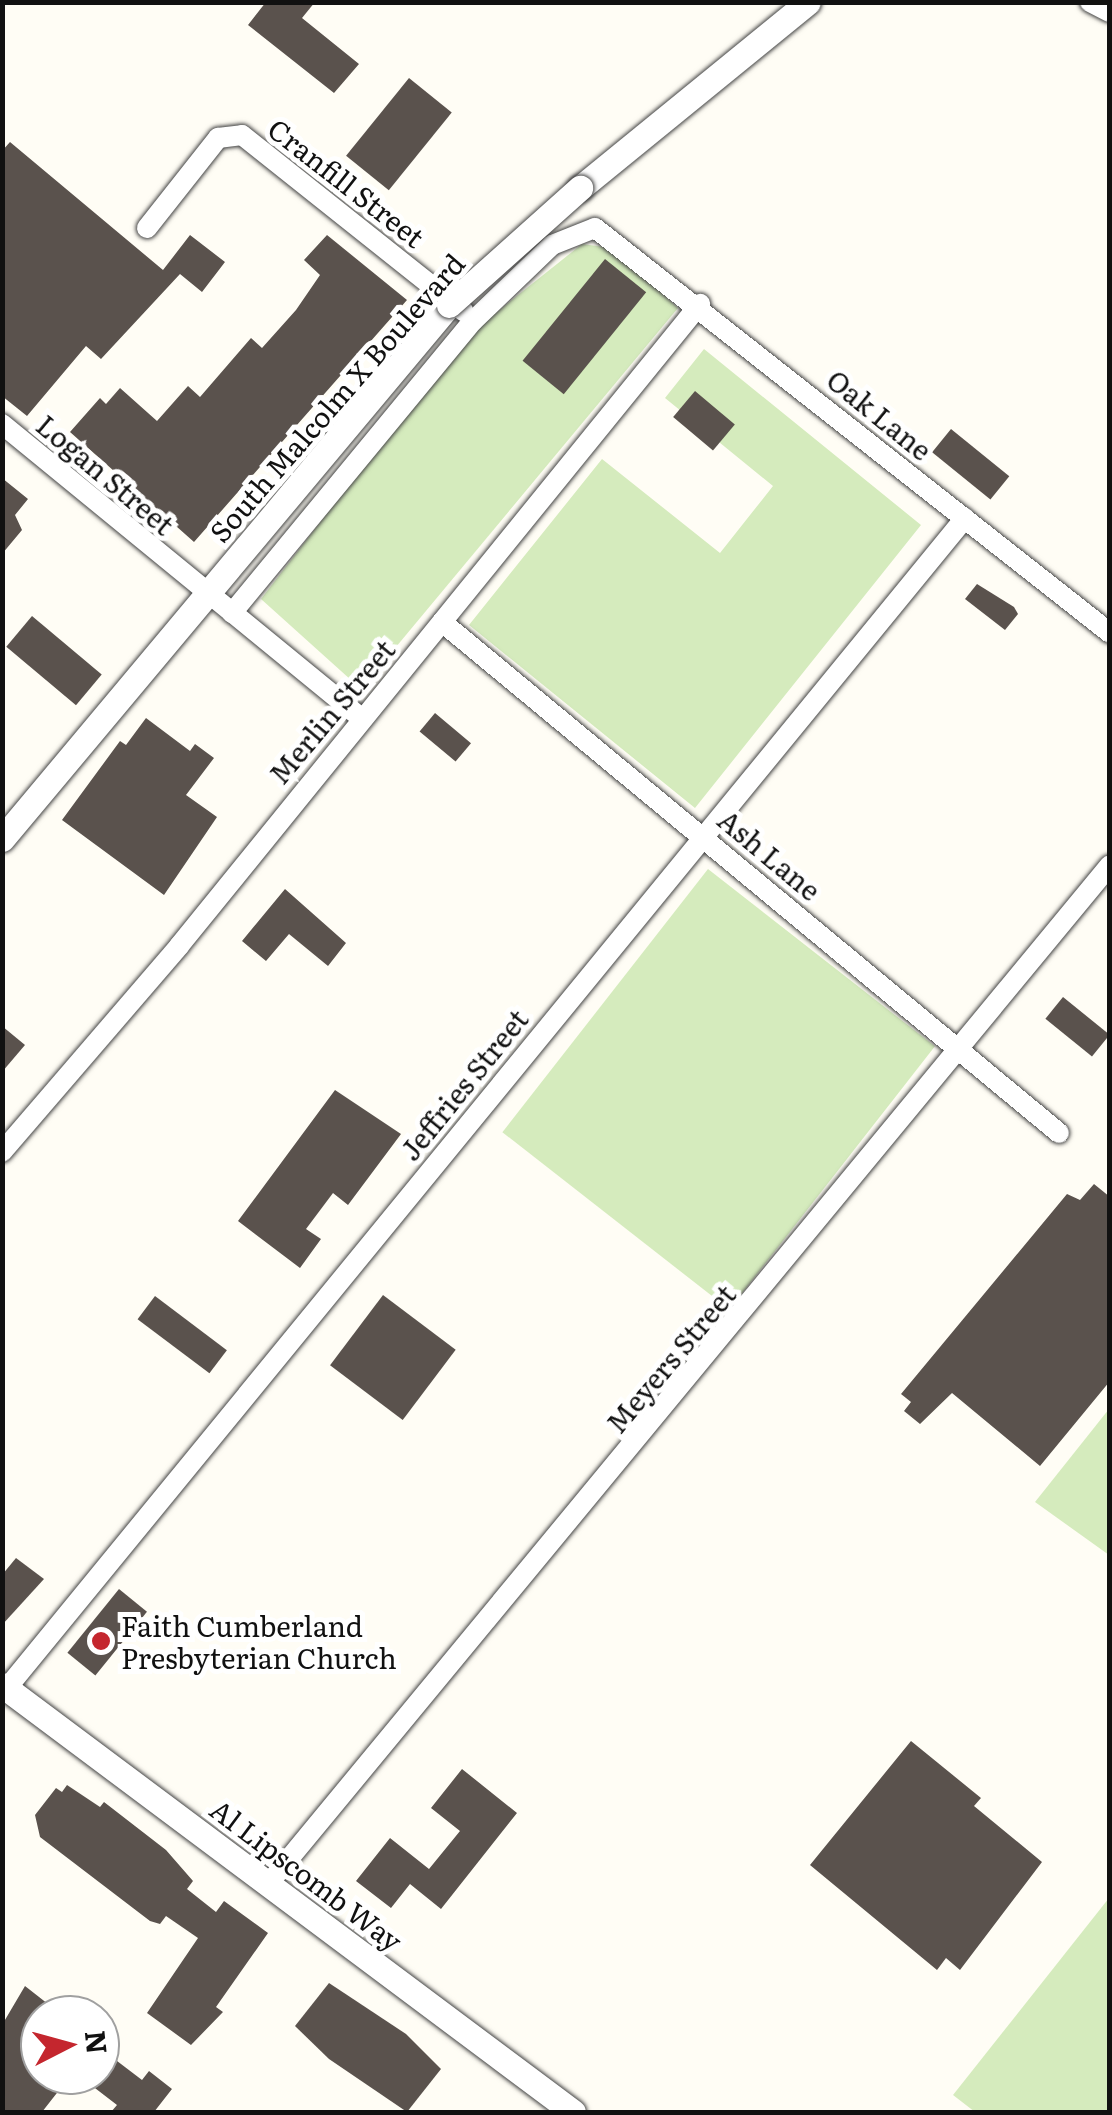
<!DOCTYPE html>
<style>
body{margin:0}
#map{position:relative;width:1112px;height:2115px;overflow:hidden;background:#fffdf5;font-family:Literata,serif}
div>[style]{position:absolute}
[style*='--x']{left:calc(var(--x)*1px);top:calc(var(--y)*1px);width:calc(var(--w)*1px);rotate:calc(var(--a)*1deg)}
.green>*{inset:0;background:#d5ebbd;transform-origin:0 0}
.building>*{inset:0;background:#5a524d;transform-origin:0 0}
.roads{filter:drop-shadow(0 0 2px #444) drop-shadow(0 0 2px #444)}
.minor>*{height:20px;margin:-10px;padding:0 10px;transform-origin:10px;border-radius:10px;background:#fff}
.tertiary>*{height:25px;margin:-12.5px;padding:0 12.5px;transform-origin:12.5px;border-radius:12.5px;background:#fff}
.bridges{filter:drop-shadow(0 0 2px #444) drop-shadow(0 0 2px #444)}
.tertiary-bridge>*{height:25px;margin:-12.5px;padding:0 12.5px;transform-origin:12.5px;border-radius:12.5px;background:#fff}
.dots>*{width:28px;height:28px;translate:-50% -50%;box-sizing:border-box;border:5px solid #fff;border-radius:50%}
span{translate:-50% -50%;white-space:nowrap;text-align:center;line-height:1.15;-webkit-text-stroke:10px #fff;paint-order:stroke}
.street-label{font-size:28px;color:#111}
.poi-label{font-size:28px;color:#111}
.left{translate:0 -50%;text-align:left}
.frame{position:absolute;inset:0;border:5px solid #111;pointer-events:none}
.north{position:absolute;left:20px;top:1995px;width:100px;height:100px;box-sizing:border-box;background:#fff;border:2px solid #a0a0a0;border-radius:50%;rotate:84deg;font-size:28px;font-weight:700;line-height:40px;text-align:center;color:#111}
.north::after{content:'';display:block;margin:auto;width:35px;height:45px;background:#c4262e;clip-path:polygon(50% 0,100% 100%,50% 72%,0 100%)}
</style>
<div id="map">
<div class="green">
<div style="clip-path:polygon(582px 244px,612px 248px,678px 308px,361px 689px,261px 599px,458px 343px)"></div>
<div style="clip-path:polygon(704px 349px,921px 525px,695px 808px,469px 625px,602px 459px,720px 553px,773px 486px,665px 398px)"></div>
<div style="left:708px;top:869px;width:288px;height:334px;rotate:38deg"></div>
<div style="clip-path:polygon(1109px 1409px,1109px 1555px,1035px 1502px)"></div>
<div style="clip-path:polygon(1109px 1898px,1109px 2112px,975px 2112px,953px 2095px)"></div>
</div>
<div class="building">
<div style="clip-path:polygon(266px 2px,315px 2px,302px 18px,359px 64px,334px 93px,248px 25px)"></div>
<div style="left:409px;top:78px;width:55px;height:100px;rotate:39deg"></div>
<div style="clip-path:polygon(10px 142px,163px 270px,190px 235px,225px 262px,202px 292px,180px 274px,101px 359px,86px 346px,27px 416px,2px 396px,2px 151px)"></div>
<div style="clip-path:polygon(327px 235px,407px 300px,194px 542px,70px 432px,100px 398px,106px 404px,120px 388px,157px 421px,188px 386px,200px 397px,251px 338px,262px 348px,296px 310px,320px 275px,304px 260px)"></div>
<div style="left:605px;top:259px;width:53px;height:131px;rotate:39deg"></div>
<div style="left:695px;top:391px;width:52px;height:34px;rotate:40deg"></div>
<div style="left:951px;top:429px;width:75px;height:30px;rotate:39deg"></div>
<div style="clip-path:polygon(2px 478px,28px 499px,15px 515px,22px 530px,2px 554px)"></div>
<div style="clip-path:polygon(977px 584px,1014px 607px,1018px 614px,1005px 630px,965px 599px)"></div>
<div style="left:32px;top:616px;width:91px;height:40px;rotate:40deg"></div>
<div style="left:435px;top:713px;width:47px;height:24px;rotate:40deg"></div>
<div style="clip-path:polygon(146px 718px,190px 751px,195px 744px,214px 758px,186px 795px,217px 817px,164px 895px,62px 820px,120px 741px,126px 745px)"></div>
<div style="clip-path:polygon(285px 889px,346px 943px,328px 966px,289px 934px,266px 961px,242px 941px)"></div>
<div style="left:1063px;top:997px;width:60px;height:28px;rotate:39deg"></div>
<div style="clip-path:polygon(2px 1026px,25px 1045px,2px 1072px)"></div>
<div style="clip-path:polygon(335px 1090px,401px 1134px,348px 1205px,333px 1193px,306px 1229px,321px 1239px,300px 1268px,238px 1221px)"></div>
<div style="clip-path:polygon(1094px 1184px,1110px 1197px,1110px 1381px,1040px 1466px,952px 1393px,920px 1424px,904px 1411px,911px 1402px,901px 1394px,1067px 1194px,1080px 1200px)"></div>
<div style="left:383px;top:1295px;width:91px;height:88px;rotate:37deg"></div>
<div style="left:155px;top:1296px;width:90px;height:29px;rotate:37deg"></div>
<div style="clip-path:polygon(16px 1558px,44px 1579px,2px 1625px,2px 1575px)"></div>
<div style="left:119px;top:1589px;width:36px;height:82px;rotate:39deg"></div>
<div style="clip-path:polygon(911px 1741px,981px 1798px,974px 1806px,1042px 1862px,960px 1970px,946px 1958px,937px 1970px,810px 1865px)"></div>
<div style="clip-path:polygon(462px 1769px,517px 1813px,441px 1909px,410px 1884px,391px 1908px,356px 1881px,390px 1838px,429px 1869px,460px 1831px,431px 1808px)"></div>
<div style="clip-path:polygon(67px 1785px,100px 1807px,104px 1802px,166px 1850px,193px 1881px,187px 1889px,216px 1912px,224px 1901px,268px 1933px,216px 2007px,223px 2012px,191px 2045px,147px 2013px,198px 1938px,166px 1916px,160px 1924px,150px 1921px,40px 1837px,35px 1815px,56px 1788px,62px 1792px)"></div>
<div style="clip-path:polygon(329px 1983px,406px 2034px,441px 2069px,407px 2112px,329px 2059px,295px 2026px)"></div>
<div style="clip-path:polygon(25px 1986px,62px 2015px,40px 2015px,40px 2075px,71px 2075px,42px 2112px,2px 2112px,2px 2025px)"></div>
<div style="clip-path:polygon(100px 2048px,142px 2080px,149px 2071px,172px 2089px,154px 2112px,111px 2112px,117px 2105px,78px 2075px,100px 2075px)"></div>
</div>
<div class="roads">
<div class="minor">
<div style="--x:1090;--y:2;--w:22;--a:27"></div>
<div style="--x:147;--y:228;--w:115;--a:-51.7"></div>
<div style="--x:218;--y:138;--w:24;--a:-7"></div>
<div style="--x:242;--y:135;--w:283;--a:38.5"></div>
<div style="--x:2;--y:424;--w:463;--a:39.3"></div>
<div style="--x:232;--y:613;--w:379;--a:-50.5"></div>
<div style="--x:473;--y:321;--w:110;--a:-43.9"></div>
<div style="--x:552;--y:245;--w:46;--a:-21.6"></div>
<div style="--x:595;--y:228;--w:655;--a:38.18"></div>
<div style="--x:442;--y:622;--w:801;--a:39.63"></div>
<div style="--x:2;--y:1152;--w:272;--a:-49.3"></div>
<div style="--x:179;--y:946;--w:827;--a:-50.94"></div>
<div style="--x:7;--y:1688;--w:1512;--a:-50.69"></div>
<div style="--x:269;--y:1883;--w:1320;--a:-50.44"></div>
</div>
<div class="tertiary">
<div style="--x:580;--y:188;--w:294;--a:-39.2"></div>
<div style="--x:2;--y:839;--w:696;--a:-50.07"></div>
<div style="--x:2;--y:1685;--w:713;--a:36.79"></div>
</div>
</div>
<div class="bridges">
<div class="tertiary-bridge">
<div style="--x:449;--y:305;--w:176;--a:-41.8"></div>
</div>
</div>
<div class="dots">
<div style="left:101px;top:1641px;background:#c4262e"></div>
</div>
<div class="street-label">
<span style="left:347px;top:182px;rotate:38deg">Cranfill Street</span>
<span style="left:336px;top:397px;rotate:-49deg">South Malcolm X Boulevard</span>
<span style="left:880px;top:414px;rotate:39deg">Oak Lane</span>
<span style="left:106px;top:474px;rotate:40deg">Logan Street</span>
<span style="left:331px;top:711px;rotate:-50deg">Merlin Street</span>
<span style="left:770px;top:854px;rotate:40deg">Ash Lane</span>
<span style="left:463px;top:1084px;rotate:-51deg">Jeffries Street</span>
<span style="left:670px;top:1358px;rotate:-50deg">Meyers Street</span>
<span style="left:307px;top:1874px;rotate:37deg">Al Lipscomb Way</span>
</div>
<div class="poi-label">
<span class="left" style="left:121px;top:1641px">Faith Cumberland<br>Presbyterian Church</span>
</div>
<div class="frame"></div>
<div class="north">N</div>
</div>
